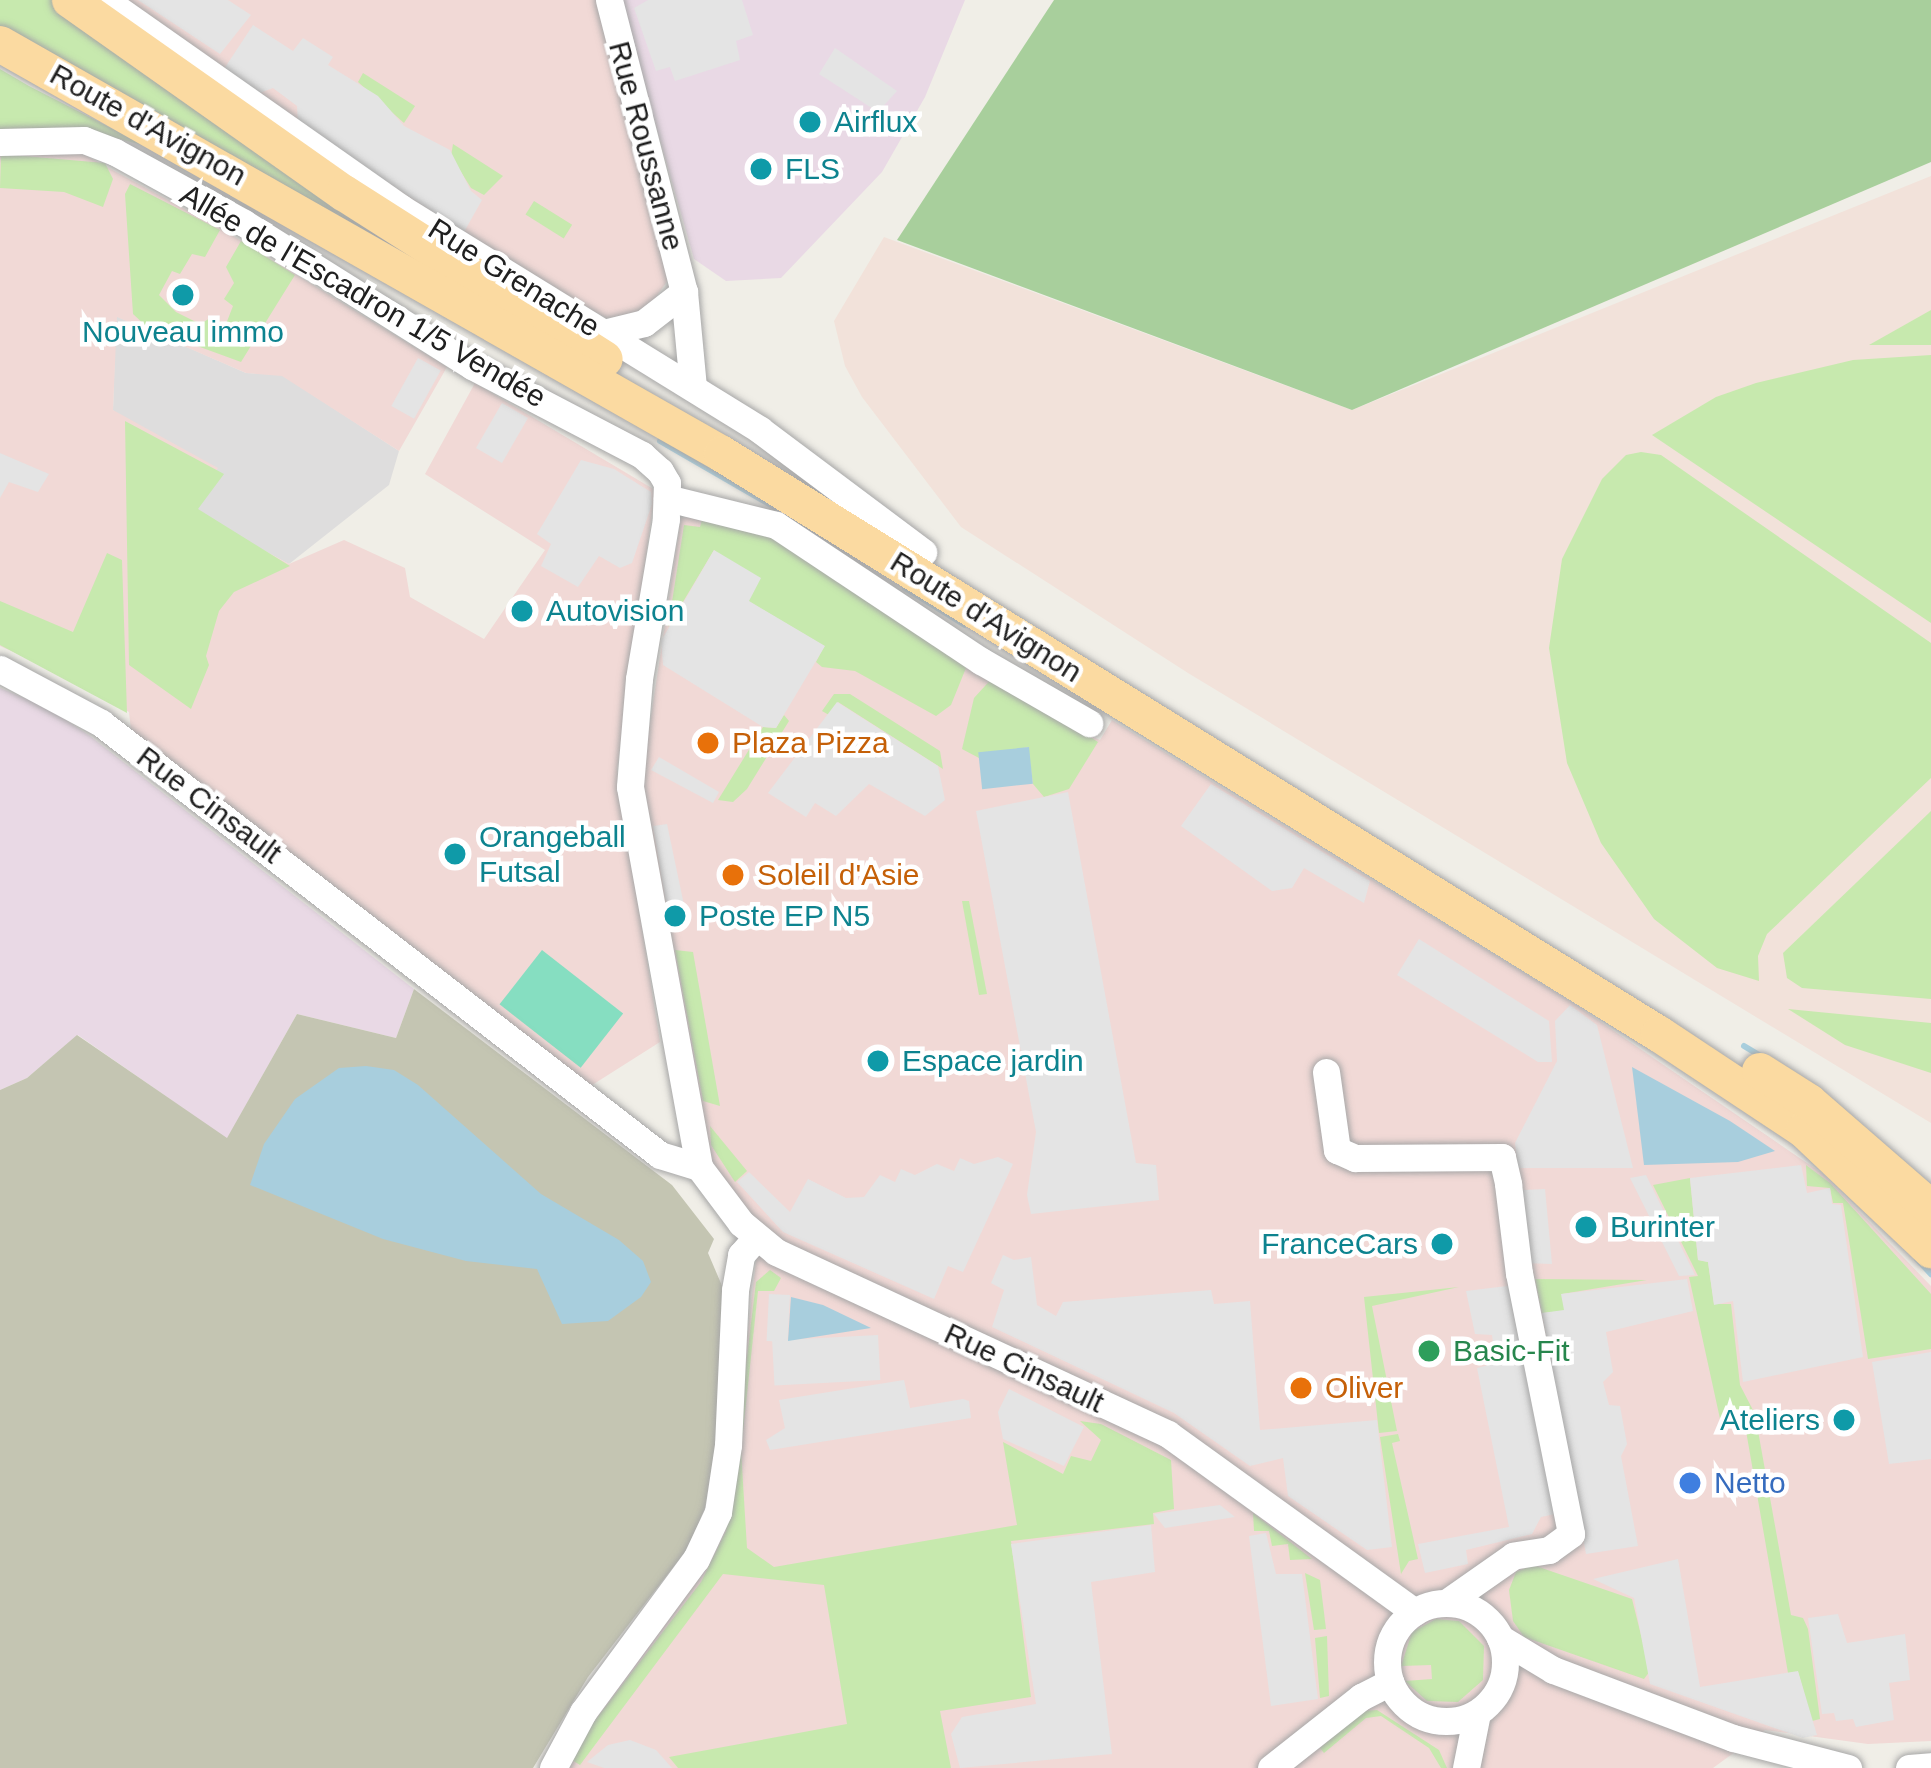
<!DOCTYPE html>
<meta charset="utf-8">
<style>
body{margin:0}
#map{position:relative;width:1931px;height:1768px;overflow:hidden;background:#f0eee7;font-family:Helvetica,sans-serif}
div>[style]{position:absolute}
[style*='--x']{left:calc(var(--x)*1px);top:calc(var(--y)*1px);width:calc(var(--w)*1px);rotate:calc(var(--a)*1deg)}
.residential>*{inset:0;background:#dedddd}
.commercial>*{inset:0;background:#f1d9d6}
.industrial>*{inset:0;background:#e9d9e5}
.military>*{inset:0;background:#f2e2da}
.construction>*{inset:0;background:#c4c5b2}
.grass>*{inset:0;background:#c7e9ae;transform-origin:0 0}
.forest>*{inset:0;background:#a8cf9c}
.pitch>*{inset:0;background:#86dec1;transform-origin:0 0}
.parking>*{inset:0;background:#e4e4e4;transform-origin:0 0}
.water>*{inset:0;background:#a8cedd;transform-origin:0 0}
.stream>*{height:6px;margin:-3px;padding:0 3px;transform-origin:3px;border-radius:3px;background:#a8cedd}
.roads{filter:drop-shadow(0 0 3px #a7a7a7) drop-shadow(0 0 3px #a7a7a7)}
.minor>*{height:27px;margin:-13.5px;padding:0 13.5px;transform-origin:13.5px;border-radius:13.5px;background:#fff}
.minor>.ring{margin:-13.5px;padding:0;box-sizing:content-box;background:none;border:27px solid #fff;border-radius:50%}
.major>*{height:36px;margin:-18px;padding:0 18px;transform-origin:18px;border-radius:18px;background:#fbdaa1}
.dots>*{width:33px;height:33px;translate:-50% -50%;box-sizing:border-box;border:6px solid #fff;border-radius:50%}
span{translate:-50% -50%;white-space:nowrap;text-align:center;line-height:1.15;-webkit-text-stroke:9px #fff;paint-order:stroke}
.culture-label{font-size:30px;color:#0d838f}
.left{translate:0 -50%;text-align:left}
.right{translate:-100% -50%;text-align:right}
.street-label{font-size:30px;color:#202020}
.food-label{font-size:30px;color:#c56008}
.leisure-label{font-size:30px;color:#27864d}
.shop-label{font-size:30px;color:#366cbe}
</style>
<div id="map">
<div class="residential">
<div style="clip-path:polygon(116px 316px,246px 373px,282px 375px,399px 451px,389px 485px,289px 564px,191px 511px,113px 410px)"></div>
</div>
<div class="commercial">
<div style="clip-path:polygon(122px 0,596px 0,668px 280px,644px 314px,606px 318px,562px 295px,292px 122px)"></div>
<div style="clip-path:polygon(0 152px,83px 154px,220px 228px,447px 367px,399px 451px,282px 376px,246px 373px,117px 317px,113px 410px,218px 468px,191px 511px,289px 564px,344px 540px,405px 568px,410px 597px,484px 639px,545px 550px,425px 474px,475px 383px,655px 490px,617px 770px,660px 1042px,589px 1087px,131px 730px,129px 712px,70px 677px,0 646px)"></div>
<div style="clip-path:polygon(703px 516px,1091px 736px,1100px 740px,1112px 720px,1576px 1005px,1823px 1174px,1931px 1286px,1931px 1741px,1868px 1744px,1765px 1730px,1713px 1768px,571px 1768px,561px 1758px,728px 1502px,759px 1235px,700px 1148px,644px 827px,643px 769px,681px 518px)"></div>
</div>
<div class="industrial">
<div style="clip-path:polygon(620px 0,965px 0,925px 97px,882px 172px,781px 278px,726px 281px,694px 259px)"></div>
<div style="clip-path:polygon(0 688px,46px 707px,90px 736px,414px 989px,396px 1038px,297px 1014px,227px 1139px,78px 1035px,27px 1078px,0 1090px)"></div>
</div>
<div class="military">
<div style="clip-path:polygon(1931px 176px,1931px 1123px,1188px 673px,961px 527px,862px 397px,845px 366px,834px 321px,884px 237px,1352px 410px)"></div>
</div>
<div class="construction">
<div style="clip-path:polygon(414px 989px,672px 1185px,714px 1239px,708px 1253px,723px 1288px,716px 1442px,705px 1508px,688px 1548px,588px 1677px,533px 1768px,0 1768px,0 1090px,27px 1078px,77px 1035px,227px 1138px,297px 1014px,396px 1038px)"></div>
</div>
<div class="grass">
<div style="clip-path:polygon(0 0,52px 0,596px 363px,0 31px)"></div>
<div style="clip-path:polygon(0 69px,29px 86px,146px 146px,89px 131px,0 131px)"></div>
<div style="clip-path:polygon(363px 73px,415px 106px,404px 123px,358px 82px)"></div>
<div style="clip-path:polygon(453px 144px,503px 176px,484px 195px,471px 188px,451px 156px)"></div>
<div style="clip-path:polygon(1px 154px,105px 163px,113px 179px,103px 207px,64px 192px,0 188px)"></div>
<div style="clip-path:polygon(130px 184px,220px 230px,205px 257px,192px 254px,180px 274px,172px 271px,159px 295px,176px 312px,200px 324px,212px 317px,226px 324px,233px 306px,224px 299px,234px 283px,226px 267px,241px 241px,295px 275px,241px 362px,148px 328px,133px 314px,125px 194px)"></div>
<div style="left:534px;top:201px;width:45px;height:16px;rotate:32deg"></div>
<div style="clip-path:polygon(1931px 310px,1931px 345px,1869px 345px)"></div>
<div style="clip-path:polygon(1931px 355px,1931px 623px,1652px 435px,1716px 397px,1756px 383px,1853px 360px)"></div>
<div style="clip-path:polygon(125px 421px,224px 474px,198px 509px,290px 566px,234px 592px,219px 611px,206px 656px,209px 665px,191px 709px,129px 665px)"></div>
<div style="clip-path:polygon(1641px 452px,1661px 455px,1931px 643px,1931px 778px,1767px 934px,1758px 956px,1759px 981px,1717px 968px,1654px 919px,1601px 843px,1567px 763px,1549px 648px,1562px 559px,1602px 479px,1626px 455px)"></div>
<div style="clip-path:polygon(703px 516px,776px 536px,968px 663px,951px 705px,936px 716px,855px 671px,822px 667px,816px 662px,824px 646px,748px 601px,714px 550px,668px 627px,684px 525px,700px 527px)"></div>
<div style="clip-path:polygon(107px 553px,122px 560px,127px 713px,0 645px,0 601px,73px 632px)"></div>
<div style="clip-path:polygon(995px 675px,1098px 742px,1069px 789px,1044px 797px,1033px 784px,1028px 747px,979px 758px,962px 749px,974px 698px)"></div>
<div style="clip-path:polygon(834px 694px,850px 694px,940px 751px,943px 769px,838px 702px,829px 715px,822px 711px)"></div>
<div style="clip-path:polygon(784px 715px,789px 721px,747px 789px,733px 802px,718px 800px,763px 727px,776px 728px)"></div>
<div style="clip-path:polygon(1931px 811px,1931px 999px,1802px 988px,1787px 978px,1783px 953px)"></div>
<div style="clip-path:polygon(962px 901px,969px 901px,987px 994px,979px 995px)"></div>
<div style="clip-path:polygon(675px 950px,693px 952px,720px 1106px,703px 1101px)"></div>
<div style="clip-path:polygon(1788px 1009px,1931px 1023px,1931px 1073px,1845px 1045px)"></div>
<div style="clip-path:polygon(710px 1126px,747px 1171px,735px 1182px,711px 1145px)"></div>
<div style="clip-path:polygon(1806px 1165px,1830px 1183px,1931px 1294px,1931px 1349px,1868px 1359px,1843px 1203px,1833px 1203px,1830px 1188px,1807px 1186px)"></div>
<div style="clip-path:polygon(1690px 1178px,1698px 1260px,1708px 1262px,1714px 1304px,1731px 1304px,1740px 1385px,1755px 1414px,1791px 1615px,1803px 1618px,1808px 1629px,1820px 1719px,1812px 1721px,1798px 1672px,1788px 1673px,1745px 1425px,1722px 1428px,1689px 1277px,1698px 1276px,1653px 1185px)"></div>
<div style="clip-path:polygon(770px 1270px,781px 1278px,774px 1291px,758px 1291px,741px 1450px,747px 1548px,774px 1567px,1017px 1525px,1003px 1442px,1063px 1474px,1071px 1456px,1091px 1461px,1101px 1440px,1080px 1421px,1101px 1424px,1171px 1460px,1174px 1509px,1153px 1513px,1154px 1524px,1011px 1541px,1031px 1697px,940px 1711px,951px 1768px,678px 1768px,669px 1757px,847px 1724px,824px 1585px,723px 1574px,580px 1765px,567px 1757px,701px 1582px,726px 1531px,756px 1282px)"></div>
<div style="clip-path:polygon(1535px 1279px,1647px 1280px,1562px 1294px,1565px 1311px,1542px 1313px)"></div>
<div style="clip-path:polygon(1459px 1287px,1372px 1306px,1397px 1431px,1379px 1433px,1364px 1297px)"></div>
<div style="clip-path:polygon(1398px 1434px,1400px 1441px,1392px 1443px,1418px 1559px,1409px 1561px,1401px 1574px,1380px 1437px)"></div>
<div style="clip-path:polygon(1253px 1513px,1312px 1559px,1290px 1560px,1288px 1544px,1272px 1546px,1269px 1531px,1254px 1531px)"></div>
<div style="clip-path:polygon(1533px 1565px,1632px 1599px,1650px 1671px,1644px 1679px,1524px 1637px,1513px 1621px,1509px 1590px,1516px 1572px)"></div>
<div style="clip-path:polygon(1305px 1573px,1320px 1580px,1326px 1629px,1314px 1630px)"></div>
<div style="clip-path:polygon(1436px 1619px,1459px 1621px,1484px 1646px,1483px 1680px,1458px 1702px,1427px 1701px,1405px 1681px,1432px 1679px,1431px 1665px,1401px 1666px,1412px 1632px)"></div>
<div style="clip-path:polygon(1327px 1636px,1329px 1696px,1320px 1698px,1315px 1638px)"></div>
<div style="clip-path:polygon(1377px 1710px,1439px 1750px,1447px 1768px,1441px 1768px,1429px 1748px,1381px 1716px,1366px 1718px,1324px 1753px,1320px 1748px,1363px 1711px)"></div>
</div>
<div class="forest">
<div style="clip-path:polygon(1054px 0,1931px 0,1931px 162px,1352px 410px,897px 240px)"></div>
</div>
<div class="pitch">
<div style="left:542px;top:950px;width:103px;height:69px;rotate:38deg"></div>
</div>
<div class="parking">
<div style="clip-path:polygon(138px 0,228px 0,251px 15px,220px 54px)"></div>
<div style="clip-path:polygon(648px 0,742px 0,753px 35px,736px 41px,740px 60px,675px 81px,670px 67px,656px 71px,634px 8px)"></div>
<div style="clip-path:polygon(253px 25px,293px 51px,303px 38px,333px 57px,328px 65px,378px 96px,404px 126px,450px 150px,471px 191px,482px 200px,464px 232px,298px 124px,297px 106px,273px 88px,257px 94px,224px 69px)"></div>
<div style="clip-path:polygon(835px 48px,897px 91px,878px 112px,819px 74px)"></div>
<div style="left:418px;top:358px;width:26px;height:55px;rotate:29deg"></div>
<div style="left:502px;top:403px;width:30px;height:52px;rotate:30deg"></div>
<div style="clip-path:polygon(0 453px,49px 474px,38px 492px,9px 482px,0 498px)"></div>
<div style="clip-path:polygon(581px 460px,614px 469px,651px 492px,652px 504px,632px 563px,620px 568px,599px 556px,578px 587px,541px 566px,551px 544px,537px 534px)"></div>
<div style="clip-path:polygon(714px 550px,761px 578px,749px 601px,825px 646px,776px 728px,763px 727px,663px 665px,661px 641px)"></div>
<div style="clip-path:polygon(837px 702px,938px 766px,945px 800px,925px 816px,869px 784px,836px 816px,815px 803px,806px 817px,768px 793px)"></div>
<div style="clip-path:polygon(659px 757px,719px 792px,713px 803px,651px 770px)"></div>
<div style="clip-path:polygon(1211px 784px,1370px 881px,1364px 903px,1304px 868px,1292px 888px,1272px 891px,1181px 826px)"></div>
<div style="clip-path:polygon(1068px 792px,1136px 1163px,1156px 1165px,1159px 1200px,1031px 1214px,1027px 1195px,1036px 1132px,976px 811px)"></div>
<div style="clip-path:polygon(667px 824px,684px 905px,667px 908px,653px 826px)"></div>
<div style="clip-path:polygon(1419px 939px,1549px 1021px,1552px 1062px,1538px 1062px,1397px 975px)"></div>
<div style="clip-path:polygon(1570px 1005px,1597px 1025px,1633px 1168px,1518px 1168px,1515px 1143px,1557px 1061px,1555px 1021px)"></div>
<div style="clip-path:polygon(998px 1157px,1013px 1164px,963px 1272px,948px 1266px,934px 1299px,783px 1232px,737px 1182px,749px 1172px,790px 1212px,808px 1179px,846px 1198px,864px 1197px,880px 1175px,895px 1182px,901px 1169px,915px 1175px,937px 1164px,954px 1171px,960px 1158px,974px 1164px)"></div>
<div style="clip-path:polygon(1801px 1165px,1807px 1193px,1830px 1188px,1832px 1204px,1841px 1205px,1863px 1357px,1743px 1382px,1733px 1301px,1714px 1305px,1708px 1262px,1698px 1260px,1690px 1178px)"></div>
<div style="clip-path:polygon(1646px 1175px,1695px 1275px,1679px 1276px,1630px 1178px)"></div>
<div style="clip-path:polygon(1545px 1189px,1552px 1264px,1524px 1263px,1521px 1190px)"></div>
<div style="clip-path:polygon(1003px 1255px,1014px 1260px,1031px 1257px,1037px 1305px,1056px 1316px,1063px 1302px,1211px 1290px,1214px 1304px,1250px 1301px,1260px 1430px,1377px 1420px,1392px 1547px,1367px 1550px,1288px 1496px,1283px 1458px,1250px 1466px,1174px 1413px,992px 1327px,1004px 1290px,991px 1283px)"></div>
<div style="clip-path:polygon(1687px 1279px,1693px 1311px,1606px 1332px,1613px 1372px,1603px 1382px,1609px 1405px,1620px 1406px,1627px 1444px,1621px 1456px,1638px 1546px,1586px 1554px,1542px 1313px,1564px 1310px,1561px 1294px)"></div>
<div style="clip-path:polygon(1515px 1285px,1555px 1514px,1541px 1517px,1532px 1534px,1466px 1550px,1468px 1564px,1425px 1573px,1418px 1544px,1509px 1527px,1477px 1368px,1496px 1363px,1492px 1335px,1475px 1334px,1466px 1291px)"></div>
<div style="left:769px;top:1294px;width:21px;height:47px;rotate:3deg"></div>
<div style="left:878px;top:1335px;width:45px;height:106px;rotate:87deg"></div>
<div style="clip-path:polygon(1931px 1352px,1931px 1459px,1889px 1464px,1872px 1362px)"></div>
<div style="clip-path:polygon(904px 1380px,910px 1408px,963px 1399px,969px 1401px,971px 1418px,770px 1450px,766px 1440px,785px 1428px,779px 1400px)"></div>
<div style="clip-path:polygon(1009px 1389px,1084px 1427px,1064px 1466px,1003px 1439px,998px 1412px)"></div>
<div style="clip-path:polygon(1220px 1505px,1235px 1517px,1165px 1528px,1154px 1514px)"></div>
<div style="clip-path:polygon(1151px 1525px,1155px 1572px,1091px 1582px,1112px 1754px,960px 1768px,951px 1734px,962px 1717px,1036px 1704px,1011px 1544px)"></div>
<div style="clip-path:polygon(1266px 1533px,1276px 1574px,1302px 1574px,1318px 1699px,1271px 1706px,1249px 1536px)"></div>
<div style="clip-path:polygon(1678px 1559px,1700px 1687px,1798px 1671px,1817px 1735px,1803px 1738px,1650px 1684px,1634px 1598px,1593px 1579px)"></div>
<div style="clip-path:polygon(1838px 1614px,1847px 1643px,1905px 1634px,1910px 1680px,1889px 1683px,1894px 1720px,1856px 1727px,1853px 1719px,1836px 1721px,1834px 1713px,1822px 1714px,1808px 1618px)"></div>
<div style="clip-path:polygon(630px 1740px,656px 1750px,672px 1768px,604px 1768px,587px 1762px,608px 1745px)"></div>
</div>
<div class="water">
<div style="left:1029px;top:747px;width:37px;height:51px;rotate:84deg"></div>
<div style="clip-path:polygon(366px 1066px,394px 1070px,418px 1085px,541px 1194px,619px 1240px,643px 1261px,651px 1282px,641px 1297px,608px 1321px,562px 1324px,537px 1269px,466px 1261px,383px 1239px,250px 1185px,264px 1144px,295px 1099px,339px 1068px)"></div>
<div style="clip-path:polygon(1632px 1067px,1730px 1121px,1775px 1151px,1738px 1162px,1644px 1165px)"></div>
<div style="clip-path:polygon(791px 1297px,823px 1305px,871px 1328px,788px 1341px)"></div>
</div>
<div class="stream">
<div style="--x:660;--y:441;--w:134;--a:30"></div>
<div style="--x:905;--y:588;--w:70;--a:31.7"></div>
<div style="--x:1744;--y:1046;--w:23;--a:31"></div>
<div style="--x:1917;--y:1259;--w:21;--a:47"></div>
</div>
<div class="roads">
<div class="minor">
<div style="--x:105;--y:0;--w:362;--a:35.1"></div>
<div style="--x:401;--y:208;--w:422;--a:31.7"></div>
<div style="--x:760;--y:430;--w:204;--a:36.8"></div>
<div style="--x:609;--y:0;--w:301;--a:75.6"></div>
<div style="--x:684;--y:292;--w:96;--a:84.6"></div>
<div style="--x:0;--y:142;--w:84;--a:-1.4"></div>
<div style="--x:84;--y:140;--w:33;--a:21"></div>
<div style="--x:115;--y:152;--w:147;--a:28.8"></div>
<div style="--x:244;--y:223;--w:269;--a:32.1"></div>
<div style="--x:472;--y:366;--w:192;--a:27.6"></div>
<div style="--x:642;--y:455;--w:24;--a:42"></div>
<div style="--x:660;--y:471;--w:14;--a:60"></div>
<div style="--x:667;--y:483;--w:36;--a:92"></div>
<div style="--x:666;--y:519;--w:162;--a:99.6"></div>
<div style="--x:639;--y:679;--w:108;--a:94.8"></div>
<div style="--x:630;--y:787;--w:386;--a:79.7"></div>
<div style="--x:699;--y:1167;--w:70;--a:53.1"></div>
<div style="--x:741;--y:1223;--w:45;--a:39.6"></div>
<div style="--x:776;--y:1252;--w:432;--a:24.9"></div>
<div style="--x:1168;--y:1434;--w:304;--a:35.8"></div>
<div style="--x:603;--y:333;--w:42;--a:-13.7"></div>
<div style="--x:644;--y:323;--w:51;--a:-37.8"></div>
<div style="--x:667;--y:498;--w:112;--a:13.9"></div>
<div style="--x:776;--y:525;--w:246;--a:33.6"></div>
<div style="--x:981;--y:661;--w:125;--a:29.9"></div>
<div style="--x:0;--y:669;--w:115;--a:28.1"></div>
<div style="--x:101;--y:723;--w:706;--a:37.7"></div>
<div style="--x:660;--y:1155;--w:41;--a:17.1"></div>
<div style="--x:1326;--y:1072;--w:79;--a:82"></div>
<div style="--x:1337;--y:1150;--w:20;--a:24"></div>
<div style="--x:1355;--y:1158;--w:147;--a:-0.4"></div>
<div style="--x:1502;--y:1157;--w:28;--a:77"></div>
<div style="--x:1508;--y:1184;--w:90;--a:83"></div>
<div style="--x:1519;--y:1273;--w:266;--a:78.7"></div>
<div style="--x:1571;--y:1534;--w:27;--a:144"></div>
<div style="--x:1549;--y:1550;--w:36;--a:171"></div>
<div style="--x:1513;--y:1556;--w:82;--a:145"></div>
<div class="ring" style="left:1387px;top:1603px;width:91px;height:91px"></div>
<div style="--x:1500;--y:1638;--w:62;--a:31.1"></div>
<div style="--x:1553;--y:1670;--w:192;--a:20.7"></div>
<div style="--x:1733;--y:1738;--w:119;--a:14.6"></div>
<div style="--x:553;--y:1768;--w:64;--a:-61.8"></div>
<div style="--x:583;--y:1712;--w:190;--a:-53.6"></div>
<div style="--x:696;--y:1559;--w:52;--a:-64.9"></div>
<div style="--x:718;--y:1512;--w:68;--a:-81.5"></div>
<div style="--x:728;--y:1445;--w:155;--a:-87.4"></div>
<div style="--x:735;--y:1290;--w:36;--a:-80"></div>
<div style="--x:741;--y:1255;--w:23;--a:-49"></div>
<div style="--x:1271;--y:1768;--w:115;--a:-38.3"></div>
<div style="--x:1361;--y:1697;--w:33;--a:-27"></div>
<div style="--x:1466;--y:1768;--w:56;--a:-78.7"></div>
<div style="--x:1909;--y:1768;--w:22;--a:-5"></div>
</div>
<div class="major">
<div style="--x:70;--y:0;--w:335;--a:35.2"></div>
<div style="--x:344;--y:193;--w:309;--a:32.5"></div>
<div style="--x:0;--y:44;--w:830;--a:29.59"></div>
<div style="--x:722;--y:454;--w:1102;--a:31.76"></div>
<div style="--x:1659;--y:1034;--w:174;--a:33.5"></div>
<div style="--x:1804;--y:1130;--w:175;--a:43.4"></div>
<div style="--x:1760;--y:1071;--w:58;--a:32.3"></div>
<div style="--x:1809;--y:1102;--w:162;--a:41"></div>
</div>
</div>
<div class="dots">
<div style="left:810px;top:122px;background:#0f9aa8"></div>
<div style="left:761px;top:169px;background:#0f9aa8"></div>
<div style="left:183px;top:295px;background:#0f9aa8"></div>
<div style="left:522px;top:611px;background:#0f9aa8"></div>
<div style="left:708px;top:743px;background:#e8710a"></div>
<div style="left:455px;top:854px;background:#0f9aa8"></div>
<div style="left:733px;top:875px;background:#e8710a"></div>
<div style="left:675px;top:916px;background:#0f9aa8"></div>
<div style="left:878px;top:1061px;background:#0f9aa8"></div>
<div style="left:1586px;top:1227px;background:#0f9aa8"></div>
<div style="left:1442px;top:1244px;background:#0f9aa8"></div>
<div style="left:1429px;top:1351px;background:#2e9e5b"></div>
<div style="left:1301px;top:1388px;background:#e8710a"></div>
<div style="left:1844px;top:1420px;background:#0f9aa8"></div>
<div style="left:1690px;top:1483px;background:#3f7fe0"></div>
</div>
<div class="culture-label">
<span class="left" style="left:834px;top:122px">Airflux</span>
<span class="left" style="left:785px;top:169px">FLS</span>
<span style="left:183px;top:332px">Nouveau immo</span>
<span class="left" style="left:546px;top:611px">Autovision</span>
<span class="left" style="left:479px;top:854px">Orangeball<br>Futsal</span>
<span class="left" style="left:699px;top:916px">Poste EP N5</span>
<span class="left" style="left:902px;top:1061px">Espace jardin</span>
<span class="left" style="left:1610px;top:1227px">Burinter</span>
<span class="right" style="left:1418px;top:1244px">FranceCars</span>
<span class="right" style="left:1820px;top:1420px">Ateliers</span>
</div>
<div class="street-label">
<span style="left:148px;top:125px;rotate:29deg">Route d'Avignon</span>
<span style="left:646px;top:146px;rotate:75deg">Rue Roussanne</span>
<span style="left:514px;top:278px;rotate:32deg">Rue Grenache</span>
<span style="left:363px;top:296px;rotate:30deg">Allée de l'Escadron 1/5 Vendée</span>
<span style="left:986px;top:617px;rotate:32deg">Route d'Avignon</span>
<span style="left:209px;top:805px;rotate:37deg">Rue Cinsault</span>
<span style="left:1024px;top:1368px;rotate:25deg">Rue Cinsault</span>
</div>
<div class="food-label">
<span class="left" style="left:732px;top:743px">Plaza Pizza</span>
<span class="left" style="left:757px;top:875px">Soleil d'Asie</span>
<span class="left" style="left:1325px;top:1388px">Oliver</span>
</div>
<div class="leisure-label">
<span class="left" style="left:1453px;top:1351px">Basic-Fit</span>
</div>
<div class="shop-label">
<span class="left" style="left:1714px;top:1483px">Netto</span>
</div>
</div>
